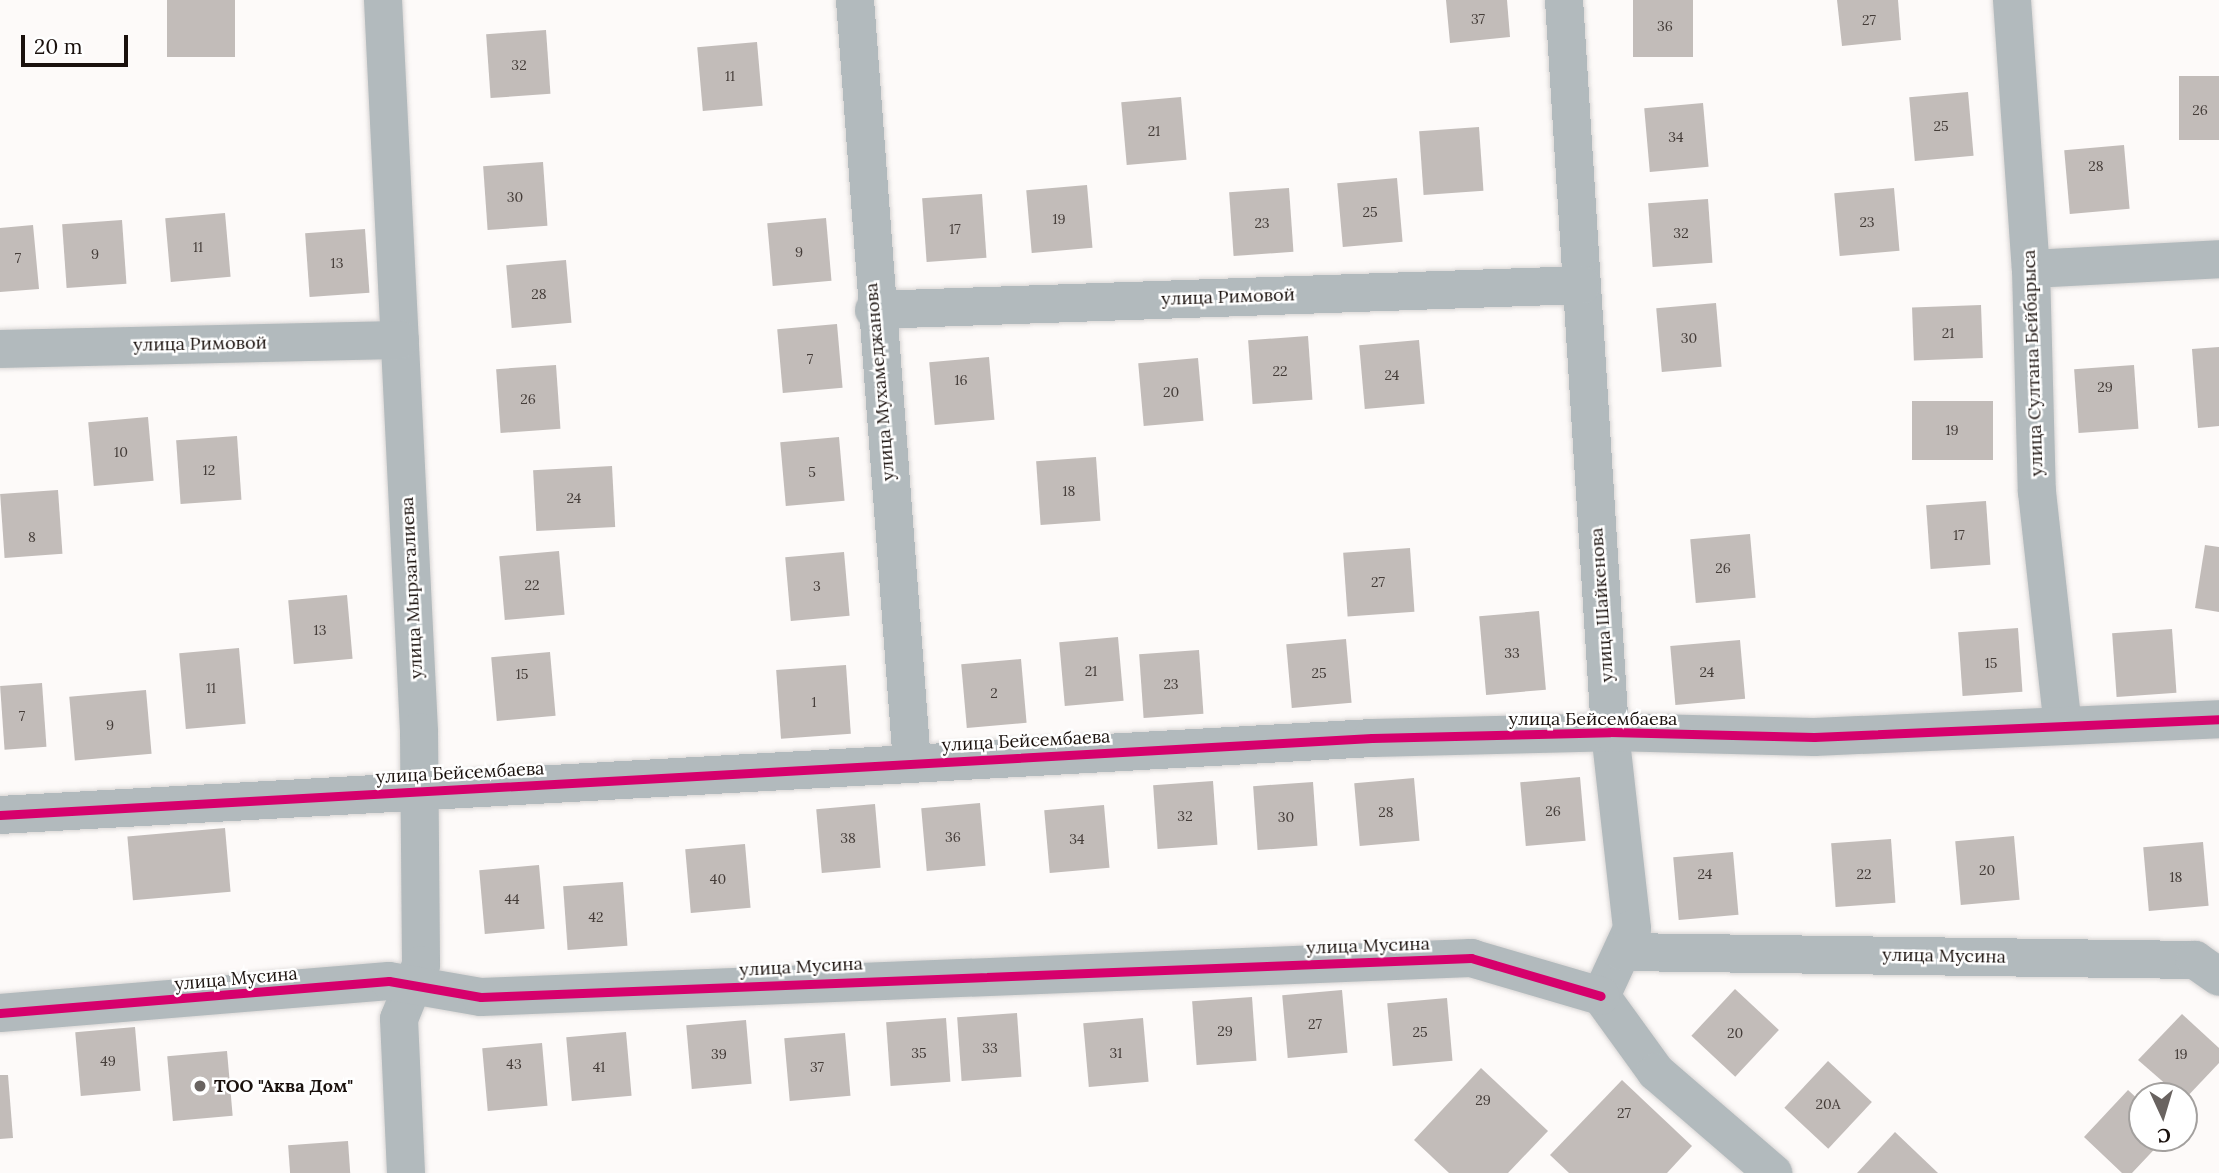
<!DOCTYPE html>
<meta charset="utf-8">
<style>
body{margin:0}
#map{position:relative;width:2219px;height:1173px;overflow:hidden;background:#fdfaf9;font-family:Lora,serif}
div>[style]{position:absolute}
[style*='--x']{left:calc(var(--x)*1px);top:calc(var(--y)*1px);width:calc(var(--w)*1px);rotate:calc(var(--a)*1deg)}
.building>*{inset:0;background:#c2bcb9;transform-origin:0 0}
.roads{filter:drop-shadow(0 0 2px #d8d5d4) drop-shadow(0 0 2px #d8d5d4)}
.minor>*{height:38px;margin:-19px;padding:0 19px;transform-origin:19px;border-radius:19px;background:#b2babd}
.cycleway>*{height:9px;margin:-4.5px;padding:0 4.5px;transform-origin:4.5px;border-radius:4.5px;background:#d6006c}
.dots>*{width:19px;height:19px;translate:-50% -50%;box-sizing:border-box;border:4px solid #fff;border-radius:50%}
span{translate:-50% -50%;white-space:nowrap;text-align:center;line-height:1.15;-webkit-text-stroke:5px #fff;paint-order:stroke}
.number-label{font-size:14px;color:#443c38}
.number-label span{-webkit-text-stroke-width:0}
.street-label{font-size:18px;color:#1a110d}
.poi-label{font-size:18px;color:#1a110d;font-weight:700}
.left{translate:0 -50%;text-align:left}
.north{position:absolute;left:2128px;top:1082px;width:70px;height:70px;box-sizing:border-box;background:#fff;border:2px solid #a3a09e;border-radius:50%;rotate:176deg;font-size:19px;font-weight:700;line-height:28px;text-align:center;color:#1a110d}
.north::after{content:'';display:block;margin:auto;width:24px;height:32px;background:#696360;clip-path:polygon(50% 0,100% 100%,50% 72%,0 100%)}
.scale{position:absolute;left:21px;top:35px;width:107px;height:32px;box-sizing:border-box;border:4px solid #1a110d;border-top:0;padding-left:9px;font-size:21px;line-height:24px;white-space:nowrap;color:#1a110d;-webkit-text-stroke:5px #fff;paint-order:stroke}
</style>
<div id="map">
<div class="building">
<div style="left:167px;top:0;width:68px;height:57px"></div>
<div style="clip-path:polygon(1446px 0,1507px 0,1510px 37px,1450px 43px)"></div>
<div style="left:1633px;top:0;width:60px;height:57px"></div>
<div style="clip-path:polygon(1837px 0,1898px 0,1901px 40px,1842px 46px)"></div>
<div style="left:546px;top:30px;width:64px;height:60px;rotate:86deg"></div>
<div style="left:757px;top:42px;width:64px;height:60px;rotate:85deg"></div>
<div style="left:2219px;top:76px;width:64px;height:40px;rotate:90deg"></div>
<div style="left:1968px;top:92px;width:64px;height:59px;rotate:85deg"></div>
<div style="left:1181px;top:97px;width:63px;height:60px;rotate:85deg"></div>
<div style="left:1703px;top:103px;width:64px;height:59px;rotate:85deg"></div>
<div style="left:1479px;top:127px;width:64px;height:60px;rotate:86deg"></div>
<div style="left:2124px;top:145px;width:64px;height:60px;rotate:85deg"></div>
<div style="left:543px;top:162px;width:64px;height:60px;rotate:86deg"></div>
<div style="left:1397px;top:178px;width:64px;height:60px;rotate:85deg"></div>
<div style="left:1087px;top:185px;width:63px;height:61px;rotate:85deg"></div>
<div style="left:1289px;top:188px;width:64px;height:60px;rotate:86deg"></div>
<div style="left:1894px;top:188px;width:63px;height:60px;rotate:85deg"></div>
<div style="left:982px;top:194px;width:64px;height:60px;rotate:86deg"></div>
<div style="left:1708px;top:199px;width:64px;height:60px;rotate:86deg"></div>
<div style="left:225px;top:213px;width:64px;height:60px;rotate:85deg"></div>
<div style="left:826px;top:218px;width:63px;height:59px;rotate:85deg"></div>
<div style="left:122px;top:220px;width:64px;height:60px;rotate:86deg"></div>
<div style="clip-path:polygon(33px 225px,39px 289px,0 292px,0 228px)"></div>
<div style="left:365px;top:229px;width:64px;height:60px;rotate:86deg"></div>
<div style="left:566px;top:260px;width:63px;height:60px;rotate:85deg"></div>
<div style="left:1716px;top:303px;width:64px;height:60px;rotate:85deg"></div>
<div style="left:1981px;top:305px;width:53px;height:69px;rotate:88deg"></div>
<div style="left:837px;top:324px;width:64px;height:60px;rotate:85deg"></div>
<div style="left:1308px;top:336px;width:64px;height:60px;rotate:86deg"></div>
<div style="left:1419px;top:340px;width:64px;height:60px;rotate:85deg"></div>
<div style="clip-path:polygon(2219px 347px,2219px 426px,2198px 428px,2192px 349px)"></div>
<div style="left:989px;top:357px;width:63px;height:60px;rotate:85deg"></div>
<div style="left:1198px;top:358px;width:63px;height:60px;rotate:85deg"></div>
<div style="left:556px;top:365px;width:64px;height:60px;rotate:86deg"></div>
<div style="left:2134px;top:365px;width:64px;height:60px;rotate:86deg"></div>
<div style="left:1912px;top:401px;width:81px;height:59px"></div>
<div style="left:148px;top:417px;width:64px;height:60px;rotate:85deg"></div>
<div style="left:237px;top:436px;width:64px;height:61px;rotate:86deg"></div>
<div style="left:839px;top:437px;width:64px;height:59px;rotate:85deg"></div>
<div style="left:1096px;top:457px;width:64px;height:60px;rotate:86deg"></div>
<div style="left:612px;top:466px;width:61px;height:79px;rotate:87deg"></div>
<div style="left:58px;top:490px;width:64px;height:58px;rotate:86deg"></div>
<div style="left:1986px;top:501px;width:64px;height:60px;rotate:86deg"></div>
<div style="left:1750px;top:534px;width:64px;height:60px;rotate:85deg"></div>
<div style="clip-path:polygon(2205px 545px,2219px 547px,2219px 612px,2195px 608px)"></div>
<div style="left:1410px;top:548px;width:64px;height:67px;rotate:86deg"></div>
<div style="left:559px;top:551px;width:64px;height:60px;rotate:85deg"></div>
<div style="left:844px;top:552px;width:64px;height:59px;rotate:85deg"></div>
<div style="left:347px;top:595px;width:64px;height:59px;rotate:85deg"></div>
<div style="left:1539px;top:611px;width:79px;height:60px;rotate:85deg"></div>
<div style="left:2018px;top:628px;width:64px;height:60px;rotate:86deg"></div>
<div style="left:2172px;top:629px;width:64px;height:60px;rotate:86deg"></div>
<div style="left:1118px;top:637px;width:64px;height:59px;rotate:85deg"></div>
<div style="left:1346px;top:639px;width:64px;height:60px;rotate:85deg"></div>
<div style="left:1740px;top:640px;width:59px;height:70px;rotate:85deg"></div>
<div style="left:239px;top:648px;width:76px;height:60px;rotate:85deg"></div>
<div style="left:1199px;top:650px;width:64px;height:60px;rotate:86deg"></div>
<div style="left:550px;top:652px;width:64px;height:59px;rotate:85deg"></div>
<div style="left:1021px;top:659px;width:64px;height:60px;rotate:85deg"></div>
<div style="left:846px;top:665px;width:69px;height:70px;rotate:86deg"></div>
<div style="left:42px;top:683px;width:64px;height:42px;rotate:86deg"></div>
<div style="left:146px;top:690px;width:64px;height:77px;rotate:85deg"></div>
<div style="left:1580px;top:777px;width:64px;height:60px;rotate:85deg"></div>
<div style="left:1414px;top:778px;width:63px;height:60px;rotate:85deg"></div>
<div style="left:1213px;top:781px;width:64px;height:60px;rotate:86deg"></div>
<div style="left:1313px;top:782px;width:64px;height:60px;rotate:86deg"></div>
<div style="left:980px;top:803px;width:63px;height:59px;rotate:85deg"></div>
<div style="left:875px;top:804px;width:64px;height:59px;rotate:85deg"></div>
<div style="left:1104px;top:805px;width:63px;height:60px;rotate:85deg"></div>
<div style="left:225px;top:828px;width:64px;height:98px;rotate:85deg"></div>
<div style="left:2014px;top:836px;width:64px;height:59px;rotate:85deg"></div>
<div style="left:1891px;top:839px;width:64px;height:60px;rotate:86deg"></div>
<div style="left:2203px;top:842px;width:64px;height:60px;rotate:85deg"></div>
<div style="left:745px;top:844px;width:64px;height:60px;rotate:85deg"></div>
<div style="left:1733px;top:852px;width:63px;height:60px;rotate:85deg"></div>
<div style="left:539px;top:865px;width:64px;height:60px;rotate:85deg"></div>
<div style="left:623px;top:882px;width:64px;height:60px;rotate:86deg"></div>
<div style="left:1735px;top:989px;width:60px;height:64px;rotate:43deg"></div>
<div style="left:1342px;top:990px;width:63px;height:60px;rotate:85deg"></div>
<div style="left:1252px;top:997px;width:64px;height:60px;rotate:86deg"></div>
<div style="left:1447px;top:998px;width:63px;height:60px;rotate:85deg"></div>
<div style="left:1017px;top:1013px;width:64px;height:60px;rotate:86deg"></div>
<div style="clip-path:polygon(2182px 1014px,2219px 1048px,2219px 1063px,2184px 1100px,2138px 1060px)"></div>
<div style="left:946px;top:1018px;width:64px;height:60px;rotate:86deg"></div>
<div style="left:1143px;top:1018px;width:64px;height:60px;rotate:85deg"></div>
<div style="left:746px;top:1020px;width:64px;height:60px;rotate:85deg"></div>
<div style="left:135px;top:1027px;width:64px;height:60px;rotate:85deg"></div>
<div style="left:626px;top:1032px;width:64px;height:60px;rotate:85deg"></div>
<div style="left:845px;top:1033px;width:63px;height:61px;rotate:85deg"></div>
<div style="left:542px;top:1043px;width:63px;height:60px;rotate:85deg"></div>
<div style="left:227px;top:1051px;width:65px;height:60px;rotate:85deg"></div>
<div style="left:1828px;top:1061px;width:60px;height:64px;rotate:43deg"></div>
<div style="clip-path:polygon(1481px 1068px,1548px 1131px,1508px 1173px,1449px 1173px,1414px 1140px)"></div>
<div style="clip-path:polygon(0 1075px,8px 1075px,13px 1138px,0 1139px)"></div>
<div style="clip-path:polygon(1622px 1080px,1692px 1146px,1667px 1173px,1569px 1173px,1550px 1155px)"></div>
<div style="clip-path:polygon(2128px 1090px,2142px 1103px,2142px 1138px,2165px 1138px,2132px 1173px,2122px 1173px,2084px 1137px)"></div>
<div style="clip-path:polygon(1895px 1132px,1938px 1173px,1857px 1173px)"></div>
<div style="left:348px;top:1141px;width:32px;height:60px;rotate:86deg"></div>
</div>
<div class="roads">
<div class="minor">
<div style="--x:383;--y:0;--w:733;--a:87.18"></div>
<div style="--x:419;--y:732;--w:233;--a:89.5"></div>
<div style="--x:421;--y:965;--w:58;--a:112.2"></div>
<div style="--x:399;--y:1019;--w:154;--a:87.4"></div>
<div style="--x:855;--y:0;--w:765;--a:85.73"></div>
<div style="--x:1564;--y:0;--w:733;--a:86.4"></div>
<div style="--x:1610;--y:732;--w:198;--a:83.6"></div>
<div style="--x:1632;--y:929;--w:74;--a:114.8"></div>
<div style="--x:2012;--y:0;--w:270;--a:86"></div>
<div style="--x:2031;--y:269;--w:223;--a:88.5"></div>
<div style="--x:2037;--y:492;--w:235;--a:83.7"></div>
<div style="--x:2031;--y:269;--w:188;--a:-3"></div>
<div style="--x:874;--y:310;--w:708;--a:-2.02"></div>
<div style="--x:0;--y:349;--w:400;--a:-1.3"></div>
<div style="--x:0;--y:815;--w:1374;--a:-3.21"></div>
<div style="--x:1372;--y:738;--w:238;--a:-1.4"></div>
<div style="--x:1610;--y:732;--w:204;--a:1.4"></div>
<div style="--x:1814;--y:737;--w:405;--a:-2.5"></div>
<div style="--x:1622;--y:952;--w:573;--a:0.8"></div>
<div style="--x:2195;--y:960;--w:29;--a:35"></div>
<div style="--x:1601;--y:996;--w:94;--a:54.1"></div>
<div style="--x:1656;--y:1072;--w:155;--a:40.8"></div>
<div style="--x:0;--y:1013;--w:390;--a:-4.7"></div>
<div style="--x:389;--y:981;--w:93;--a:9.9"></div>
<div style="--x:481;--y:997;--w:991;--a:-2.26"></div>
<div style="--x:1471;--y:958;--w:135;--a:16.3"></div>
</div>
</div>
<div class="cycleway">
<div style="--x:0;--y:815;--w:1374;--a:-3.21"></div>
<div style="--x:1372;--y:738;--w:238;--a:-1.4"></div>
<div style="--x:1610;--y:732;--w:204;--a:1.4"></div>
<div style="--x:1814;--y:737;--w:405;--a:-2.5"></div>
<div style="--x:0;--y:1013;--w:390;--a:-4.7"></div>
<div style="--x:389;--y:981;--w:93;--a:9.9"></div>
<div style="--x:481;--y:997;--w:991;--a:-2.26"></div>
<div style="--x:1471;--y:958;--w:135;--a:16.3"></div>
</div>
<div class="dots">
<div style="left:200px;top:1086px;background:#696360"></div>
</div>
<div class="number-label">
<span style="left:1478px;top:19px">37</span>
<span style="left:1869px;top:20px">27</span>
<span style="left:1665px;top:26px">36</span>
<span style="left:519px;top:65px">32</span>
<span style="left:730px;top:76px">11</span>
<span style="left:2200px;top:110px">26</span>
<span style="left:1941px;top:126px">25</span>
<span style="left:1154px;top:131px">21</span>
<span style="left:1676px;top:137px">34</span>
<span style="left:2096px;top:166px">28</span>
<span style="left:515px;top:197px">30</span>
<span style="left:1370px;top:212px">25</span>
<span style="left:1059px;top:219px">19</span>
<span style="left:1867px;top:222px">23</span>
<span style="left:1262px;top:223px">23</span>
<span style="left:955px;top:229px">17</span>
<span style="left:1681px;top:233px">32</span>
<span style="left:198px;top:247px">11</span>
<span style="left:799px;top:252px">9</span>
<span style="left:95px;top:254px">9</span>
<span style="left:18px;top:258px">7</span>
<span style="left:337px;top:263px">13</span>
<span style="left:539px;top:294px">28</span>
<span style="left:1948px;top:333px">21</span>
<span style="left:1689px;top:338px">30</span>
<span style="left:810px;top:359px">7</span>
<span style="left:1280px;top:371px">22</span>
<span style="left:1392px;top:375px">24</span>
<span style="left:961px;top:380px">16</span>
<span style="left:2105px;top:387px">29</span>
<span style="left:1171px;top:392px">20</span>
<span style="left:528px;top:399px">26</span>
<span style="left:1952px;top:430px">19</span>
<span style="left:121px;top:452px">10</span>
<span style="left:209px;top:470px">12</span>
<span style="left:812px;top:472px">5</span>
<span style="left:1069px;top:491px">18</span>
<span style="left:574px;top:498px">24</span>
<span style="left:1959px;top:535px">17</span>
<span style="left:32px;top:537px">8</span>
<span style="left:1723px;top:568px">26</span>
<span style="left:1378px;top:582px">27</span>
<span style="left:532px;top:585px">22</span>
<span style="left:817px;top:586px">3</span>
<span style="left:320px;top:630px">13</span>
<span style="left:1512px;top:653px">33</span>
<span style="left:1991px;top:663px">15</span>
<span style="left:1091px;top:671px">21</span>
<span style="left:1707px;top:672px">24</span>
<span style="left:1319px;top:673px">25</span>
<span style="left:522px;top:674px">15</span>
<span style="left:1171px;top:684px">23</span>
<span style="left:211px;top:688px">11</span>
<span style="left:994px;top:693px">2</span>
<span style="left:814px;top:702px">1</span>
<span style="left:22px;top:716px">7</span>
<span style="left:110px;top:725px">9</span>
<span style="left:1553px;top:811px">26</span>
<span style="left:1386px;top:812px">28</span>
<span style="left:1185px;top:816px">32</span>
<span style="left:1286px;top:817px">30</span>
<span style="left:953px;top:837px">36</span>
<span style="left:848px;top:838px">38</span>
<span style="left:1077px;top:839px">34</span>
<span style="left:1987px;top:870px">20</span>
<span style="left:1705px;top:874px">24</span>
<span style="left:1864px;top:874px">22</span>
<span style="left:2176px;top:877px">18</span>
<span style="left:718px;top:879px">40</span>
<span style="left:512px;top:899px">44</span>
<span style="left:596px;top:917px">42</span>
<span style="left:1315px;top:1024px">27</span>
<span style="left:1225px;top:1031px">29</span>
<span style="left:1420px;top:1032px">25</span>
<span style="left:1735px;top:1033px">20</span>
<span style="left:990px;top:1048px">33</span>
<span style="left:919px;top:1053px">35</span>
<span style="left:1116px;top:1053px">31</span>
<span style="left:719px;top:1054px">39</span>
<span style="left:2181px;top:1054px">19</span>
<span style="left:108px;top:1061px">49</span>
<span style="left:514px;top:1064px">43</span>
<span style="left:599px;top:1067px">41</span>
<span style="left:817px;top:1067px">37</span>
<span style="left:1483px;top:1100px">29</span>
<span style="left:1828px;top:1104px">20А</span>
<span style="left:1624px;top:1113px">27</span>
</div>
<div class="street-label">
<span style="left:1228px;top:297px;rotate:-2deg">улица Римовой</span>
<span style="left:200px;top:344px;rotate:-1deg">улица Римовой</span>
<span style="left:2033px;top:363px;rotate:-92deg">улица Султана Бейбарыса</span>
<span style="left:880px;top:382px;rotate:-95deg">улица Мухамеджанова</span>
<span style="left:412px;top:588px;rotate:-93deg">улица Мырзагалиева</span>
<span style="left:1602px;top:605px;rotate:-94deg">улица Шайкенова</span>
<span style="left:1593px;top:719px">улица Бейсембаева</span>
<span style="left:1026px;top:741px;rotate:-3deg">улица Бейсембаева</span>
<span style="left:460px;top:773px;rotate:-3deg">улица Бейсембаева</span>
<span style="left:1368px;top:946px;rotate:-2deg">улица Мусина</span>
<span style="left:1944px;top:956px;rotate:1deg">улица Мусина</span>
<span style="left:801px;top:967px;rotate:-3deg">улица Мусина</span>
<span style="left:236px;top:979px;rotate:-5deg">улица Мусина</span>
</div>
<div class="poi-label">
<span class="left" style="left:214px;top:1086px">ТОО "Аква Дом"</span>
</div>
<div class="north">С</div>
<div class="scale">20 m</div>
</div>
